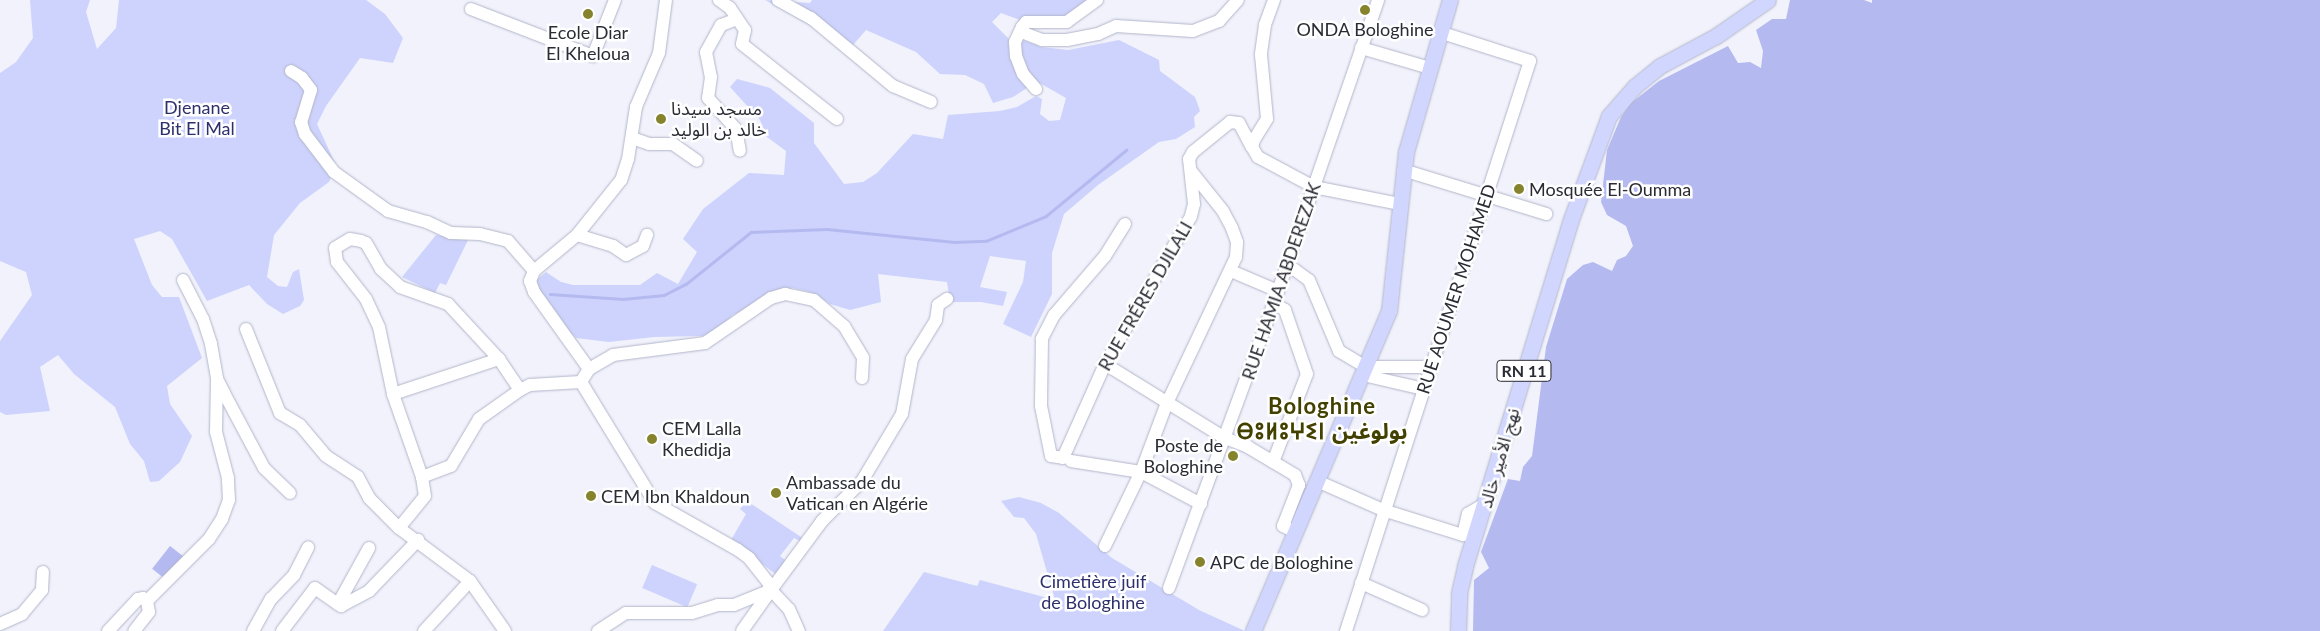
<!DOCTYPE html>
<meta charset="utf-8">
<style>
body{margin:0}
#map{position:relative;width:2320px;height:631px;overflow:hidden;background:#f1f2fb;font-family:Lato,"Noto Sans Arabic","Noto Sans Tifinagh",sans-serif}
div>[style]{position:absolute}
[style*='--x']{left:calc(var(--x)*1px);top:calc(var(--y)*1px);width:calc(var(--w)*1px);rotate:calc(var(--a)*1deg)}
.green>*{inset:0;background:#cdd3fc;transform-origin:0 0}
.water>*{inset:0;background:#b4baf0;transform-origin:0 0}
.stream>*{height:2.5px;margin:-1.25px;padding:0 1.25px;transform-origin:1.25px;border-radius:1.25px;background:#b4baf0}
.roads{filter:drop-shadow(0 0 1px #b2b5ca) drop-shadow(0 0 1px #b2b5ca)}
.minor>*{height:12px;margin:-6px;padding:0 6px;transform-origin:6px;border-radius:6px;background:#fff}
.major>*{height:15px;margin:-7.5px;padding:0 7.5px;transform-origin:7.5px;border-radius:7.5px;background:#d1d6ff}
.dots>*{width:14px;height:14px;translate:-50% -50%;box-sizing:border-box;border:2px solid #fff;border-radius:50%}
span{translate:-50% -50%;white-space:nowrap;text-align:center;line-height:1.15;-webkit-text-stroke:5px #fff;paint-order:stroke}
.shield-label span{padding:1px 4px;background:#fff;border:1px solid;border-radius:4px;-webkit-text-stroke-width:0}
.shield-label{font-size:16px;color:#2a2b34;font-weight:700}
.poi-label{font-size:18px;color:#2a2b34}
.left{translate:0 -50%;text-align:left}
.right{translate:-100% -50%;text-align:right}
.park-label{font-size:18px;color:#2e2f6d}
.street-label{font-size:18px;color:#2a2b34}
.district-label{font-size:22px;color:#434100;font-weight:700;letter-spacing:1px}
</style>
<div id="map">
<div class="green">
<div style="clip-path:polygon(30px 0,90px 0,86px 12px,97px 49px,116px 28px,119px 0,366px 0,385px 14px,403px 38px,393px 63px,360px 58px,326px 106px,317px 124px,336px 165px,329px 182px,300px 203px,274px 235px,267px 277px,278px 286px,287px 287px,293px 272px,299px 269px,304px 300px,300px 306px,283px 314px,267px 304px,249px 285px,207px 301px,172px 239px,160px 231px,134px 239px,152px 285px,162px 297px,179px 297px,202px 358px,167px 386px,170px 404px,192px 436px,180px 462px,159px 481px,150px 482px,144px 461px,130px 444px,115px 407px,74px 374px,58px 355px,40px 367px,50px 411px,6px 415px,0 412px,0 341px,32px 295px,26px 272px,0 261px,0 73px,16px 62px,33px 38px)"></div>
<div style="clip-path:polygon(765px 0,810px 3px,812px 0,1090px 0,1056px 21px,1020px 20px,1001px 13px,992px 22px,1010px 40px,1030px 86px,1013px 97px,993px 103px,984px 84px,965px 75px,940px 74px,916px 52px,866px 30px,846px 53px,815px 28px)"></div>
<div style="clip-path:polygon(1022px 40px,1042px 47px,1068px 50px,1119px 40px,1159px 60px,1160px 71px,1195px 97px,1200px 111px,1194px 117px,1195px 127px,1176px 139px,1159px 142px,1098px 185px,1064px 214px,1052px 253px,1052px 294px,1031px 337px,1003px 324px,1023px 282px,1026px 261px,990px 256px,980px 287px,1007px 292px,1003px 306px,981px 302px,950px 302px,947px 282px,878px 274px,881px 302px,850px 310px,830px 304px,813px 293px,793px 288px,768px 296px,733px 315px,720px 327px,703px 336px,654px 337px,609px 342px,576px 338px,553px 316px,535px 281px,546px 272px,561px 282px,573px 285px,640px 285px,657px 273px,678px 284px,697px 252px,683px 239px,703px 209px,749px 173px,784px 175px,786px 151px,767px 137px,760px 120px,730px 87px,737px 79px,770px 88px,814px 123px,814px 143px,844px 184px,863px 182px,877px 173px,913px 134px,943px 139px,948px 115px,1000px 111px,1017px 107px,1036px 96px,1042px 99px,1040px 114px,1049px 121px,1060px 120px,1066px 98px,1031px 78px,1019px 50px)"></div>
<div style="clip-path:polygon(436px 235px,468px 240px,446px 285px,440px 283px,435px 293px,402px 277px)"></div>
<div style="clip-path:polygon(1019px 497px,1041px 503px,1059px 513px,1112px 558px,1199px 610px,1245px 631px,883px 631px,924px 572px,977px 586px,980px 580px,1055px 600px,1036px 534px,1024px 518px,1014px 517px,1001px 501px)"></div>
<div style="clip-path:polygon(747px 501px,804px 539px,800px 541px,794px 538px,780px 556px,785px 560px,778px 576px,731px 540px,746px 514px,740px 509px)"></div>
<div style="left:652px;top:565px;width:49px;height:25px;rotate:23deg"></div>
</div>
<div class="water">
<div style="clip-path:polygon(1790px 0,1864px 0,1872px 3px,1872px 0,2320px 0,2320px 631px,1473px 631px,1474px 580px,1489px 568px,1481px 552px,1508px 479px,1520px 481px,1523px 467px,1532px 456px,1546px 347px,1567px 279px,1583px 265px,1593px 262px,1612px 271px,1617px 260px,1626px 256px,1633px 246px,1626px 226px,1607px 215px,1601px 202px,1607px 150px,1621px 117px,1631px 103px,1659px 81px,1728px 46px,1738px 63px,1750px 62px,1761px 68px,1763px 51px,1756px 30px,1772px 19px,1786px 19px)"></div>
<div style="left:170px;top:546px;width:18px;height:29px;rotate:38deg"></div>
</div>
<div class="stream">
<div style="--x:550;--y:294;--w:73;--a:3.9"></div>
<div style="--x:623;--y:299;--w:41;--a:-5.6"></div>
<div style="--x:664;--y:295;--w:25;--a:-27"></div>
<div style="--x:686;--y:284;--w:83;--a:-38.7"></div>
<div style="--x:751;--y:232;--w:76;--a:-2.3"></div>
<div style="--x:827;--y:229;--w:128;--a:5.8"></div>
<div style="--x:954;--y:242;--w:32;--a:-2"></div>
<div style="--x:986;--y:241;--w:65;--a:-22.6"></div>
<div style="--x:1046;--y:216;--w:104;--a:-39.5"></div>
</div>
<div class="roads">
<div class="minor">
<div style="--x:666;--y:0;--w:53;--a:97.5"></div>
<div style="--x:659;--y:53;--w:59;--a:113.1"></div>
<div style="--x:636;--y:107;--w:53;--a:98.7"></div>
<div style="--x:628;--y:159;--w:22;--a:108"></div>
<div style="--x:621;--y:180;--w:70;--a:128.7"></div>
<div style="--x:577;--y:235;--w:56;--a:140.1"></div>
<div style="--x:534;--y:271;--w:11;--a:112"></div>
<div style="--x:530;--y:281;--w:12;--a:70"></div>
<div style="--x:534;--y:292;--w:95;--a:54.5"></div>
<div style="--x:589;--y:369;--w:15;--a:122"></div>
<div style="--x:581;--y:382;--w:142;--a:58.6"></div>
<div style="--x:655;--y:503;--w:95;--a:29.5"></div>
<div style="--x:738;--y:550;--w:14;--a:36"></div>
<div style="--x:749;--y:558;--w:31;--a:52"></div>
<div style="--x:768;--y:582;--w:9;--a:69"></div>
<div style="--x:771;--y:590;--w:50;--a:125.3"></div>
<div style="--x:719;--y:0;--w:14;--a:36"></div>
<div style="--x:730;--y:8;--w:27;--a:56"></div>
<div style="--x:745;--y:30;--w:14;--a:102"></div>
<div style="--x:742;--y:44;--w:121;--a:38.3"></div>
<div style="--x:778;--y:0;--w:38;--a:29"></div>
<div style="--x:811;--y:18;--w:107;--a:39.7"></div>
<div style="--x:893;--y:86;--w:41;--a:22.8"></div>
<div style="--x:1097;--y:0;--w:37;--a:144"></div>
<div style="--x:1067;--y:22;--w:41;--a:180"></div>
<div style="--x:1026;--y:22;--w:6;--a:129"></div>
<div style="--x:1022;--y:27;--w:6;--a:72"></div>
<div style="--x:1024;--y:33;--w:19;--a:21"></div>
<div style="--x:1042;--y:40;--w:25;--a:0"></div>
<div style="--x:1067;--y:40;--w:32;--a:-11"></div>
<div style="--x:1098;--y:34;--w:20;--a:-24"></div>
<div style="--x:1116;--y:26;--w:77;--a:3.7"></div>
<div style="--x:1193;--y:31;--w:28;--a:-21"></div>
<div style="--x:1219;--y:21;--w:28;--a:-48"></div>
<div style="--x:1274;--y:0;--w:27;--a:110"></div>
<div style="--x:1265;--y:25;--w:30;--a:98"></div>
<div style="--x:1261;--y:55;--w:64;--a:84.6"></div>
<div style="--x:1267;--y:119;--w:25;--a:122"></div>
<div style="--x:1254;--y:140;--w:7;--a:106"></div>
<div style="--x:1252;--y:147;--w:12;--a:59"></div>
<div style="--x:1258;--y:157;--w:64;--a:28.2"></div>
<div style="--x:1314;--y:187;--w:88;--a:11.2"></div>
<div style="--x:471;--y:9;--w:131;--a:21.1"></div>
<div style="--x:593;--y:56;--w:60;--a:-68.6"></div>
<div style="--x:737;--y:19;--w:17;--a:159"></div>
<div style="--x:721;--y:25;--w:31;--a:119"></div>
<div style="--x:706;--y:52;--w:25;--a:79"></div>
<div style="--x:711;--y:77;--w:21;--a:98"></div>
<div style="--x:708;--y:98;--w:42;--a:47.9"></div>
<div style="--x:736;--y:129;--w:22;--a:80"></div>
<div style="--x:1022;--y:27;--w:17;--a:115"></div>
<div style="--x:1015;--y:42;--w:14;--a:86"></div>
<div style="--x:1016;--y:56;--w:19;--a:69"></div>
<div style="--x:1023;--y:74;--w:20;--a:49"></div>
<div style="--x:1361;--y:48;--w:72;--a:16.2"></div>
<div style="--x:291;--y:71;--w:13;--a:32"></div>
<div style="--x:302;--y:78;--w:15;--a:53"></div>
<div style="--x:311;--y:90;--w:34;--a:107"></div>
<div style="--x:301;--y:122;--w:13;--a:72"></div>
<div style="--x:305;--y:134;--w:48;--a:52.7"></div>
<div style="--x:334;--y:172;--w:67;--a:35.8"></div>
<div style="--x:388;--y:211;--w:41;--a:15.8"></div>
<div style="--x:427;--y:222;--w:26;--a:25"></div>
<div style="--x:451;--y:233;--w:29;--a:2"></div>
<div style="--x:480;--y:234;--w:29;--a:14"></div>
<div style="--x:508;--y:241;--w:40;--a:49"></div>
<div style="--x:632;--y:138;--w:18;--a:19"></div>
<div style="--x:649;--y:144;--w:24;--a:0"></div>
<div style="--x:673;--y:144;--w:29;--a:35"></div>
<div style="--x:1403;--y:170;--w:150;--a:17.1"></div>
<div style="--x:1125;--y:224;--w:38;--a:122"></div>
<div style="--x:1105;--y:256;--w:78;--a:130.8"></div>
<div style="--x:1054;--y:315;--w:27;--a:117"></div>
<div style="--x:1042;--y:339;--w:67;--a:90.9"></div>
<div style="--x:1041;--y:406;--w:51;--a:78.7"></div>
<div style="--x:1051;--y:456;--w:12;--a:9"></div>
<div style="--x:1063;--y:458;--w:103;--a:-65.9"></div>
<div style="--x:1105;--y:364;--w:171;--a:-59.8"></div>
<div style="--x:1191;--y:216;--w:12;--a:-76"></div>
<div style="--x:1194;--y:204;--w:45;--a:-96.3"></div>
<div style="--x:1189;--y:159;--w:8;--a:-60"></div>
<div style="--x:1193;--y:152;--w:48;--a:-39"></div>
<div style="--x:1230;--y:122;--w:9;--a:6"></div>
<div style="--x:1239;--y:123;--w:27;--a:62"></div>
<div style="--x:577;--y:235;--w:38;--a:17"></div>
<div style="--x:613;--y:246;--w:16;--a:35"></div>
<div style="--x:626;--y:255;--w:19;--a:-28"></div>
<div style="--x:643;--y:246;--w:12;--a:-70"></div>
<div style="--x:1285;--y:268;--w:10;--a:11"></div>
<div style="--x:1295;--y:270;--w:17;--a:36"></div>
<div style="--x:1309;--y:280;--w:77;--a:67.1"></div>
<div style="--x:1339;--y:351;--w:31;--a:31"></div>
<div style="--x:1366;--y:367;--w:64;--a:0"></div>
<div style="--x:1231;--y:271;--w:51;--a:23.1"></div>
<div style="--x:183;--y:280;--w:44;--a:62.9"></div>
<div style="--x:203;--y:319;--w:26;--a:72"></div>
<div style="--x:211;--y:344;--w:36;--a:80"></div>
<div style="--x:217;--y:379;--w:16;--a:63"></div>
<div style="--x:224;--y:393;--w:85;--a:61.9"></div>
<div style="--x:264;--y:468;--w:36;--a:44"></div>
<div style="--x:246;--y:329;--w:91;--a:68"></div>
<div style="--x:280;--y:413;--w:23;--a:31"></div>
<div style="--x:300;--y:425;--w:40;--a:50"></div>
<div style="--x:326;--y:456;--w:38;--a:33"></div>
<div style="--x:358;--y:477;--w:24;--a:62"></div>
<div style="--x:369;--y:498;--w:42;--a:45"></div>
<div style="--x:399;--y:528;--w:89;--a:36.7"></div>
<div style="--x:470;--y:581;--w:61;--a:55"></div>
<div style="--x:1105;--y:364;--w:141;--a:31.7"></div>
<div style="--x:1225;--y:438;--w:25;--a:21"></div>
<div style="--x:1248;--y:447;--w:55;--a:30.8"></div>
<div style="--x:1295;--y:475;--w:11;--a:68"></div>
<div style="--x:1299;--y:485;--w:44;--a:111.3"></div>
<div style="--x:1283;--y:526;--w:13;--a:27"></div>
<div style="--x:589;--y:369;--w:28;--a:-30"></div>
<div style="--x:613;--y:355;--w:93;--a:-7.4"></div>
<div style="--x:705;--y:343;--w:80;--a:-34.3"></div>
<div style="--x:771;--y:298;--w:15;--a:-16"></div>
<div style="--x:785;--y:294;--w:30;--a:12"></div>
<div style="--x:814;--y:300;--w:40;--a:41"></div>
<div style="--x:844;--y:326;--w:37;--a:59"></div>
<div style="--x:863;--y:358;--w:20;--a:93"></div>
<div style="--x:1363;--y:375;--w:63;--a:12.9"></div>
<div style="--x:393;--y:394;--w:112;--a:-18.3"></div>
<div style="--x:1071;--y:461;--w:71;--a:8.9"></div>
<div style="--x:1141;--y:472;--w:68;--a:28.1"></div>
<div style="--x:1273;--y:462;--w:94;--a:-68.9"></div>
<div style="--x:1307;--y:374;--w:68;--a:-109"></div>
<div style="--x:1285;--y:310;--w:13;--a:-148"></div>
<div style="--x:422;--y:477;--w:31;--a:-21"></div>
<div style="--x:451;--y:466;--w:55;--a:-59.2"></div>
<div style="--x:479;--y:419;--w:50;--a:-35.3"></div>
<div style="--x:520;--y:390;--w:11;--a:-27"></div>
<div style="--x:530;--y:385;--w:51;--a:-3.4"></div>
<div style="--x:1317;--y:481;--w:72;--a:23.7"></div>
<div style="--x:1383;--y:510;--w:84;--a:17.4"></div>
<div style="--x:1463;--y:535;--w:22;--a:-77"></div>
<div style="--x:1468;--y:514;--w:21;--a:-31"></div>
<div style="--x:399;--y:528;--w:41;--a:-50.9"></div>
<div style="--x:425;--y:496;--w:19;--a:-99"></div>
<div style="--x:422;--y:477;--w:88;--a:-109.3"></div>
<div style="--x:393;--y:394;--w:68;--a:-101.8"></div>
<div style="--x:379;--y:327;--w:31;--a:-115"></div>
<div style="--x:366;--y:299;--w:47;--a:-128.1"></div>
<div style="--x:337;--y:262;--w:14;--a:-98"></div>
<div style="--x:335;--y:248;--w:17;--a:-31"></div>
<div style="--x:350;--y:239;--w:11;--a:10"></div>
<div style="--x:361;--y:241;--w:5;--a:22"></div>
<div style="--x:366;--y:243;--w:30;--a:60"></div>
<div style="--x:381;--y:269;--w:26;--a:43"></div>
<div style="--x:400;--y:287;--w:51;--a:19.5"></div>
<div style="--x:448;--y:304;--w:75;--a:47.2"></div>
<div style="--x:499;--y:359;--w:37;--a:56"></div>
<div style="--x:1105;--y:546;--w:82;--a:-64.1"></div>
<div style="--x:1141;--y:472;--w:74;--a:-69.4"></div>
<div style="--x:1167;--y:403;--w:161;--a:-64.7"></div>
<div style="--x:1236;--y:257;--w:15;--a:-86"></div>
<div style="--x:1237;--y:242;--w:15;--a:-110"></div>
<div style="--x:1232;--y:228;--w:19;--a:-118"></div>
<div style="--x:1223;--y:211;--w:51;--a:-128.7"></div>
<div style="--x:1361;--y:583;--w:67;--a:23.9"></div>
<div style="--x:1169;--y:588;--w:316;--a:-69.8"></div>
<div style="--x:1278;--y:291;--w:308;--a:-71"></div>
<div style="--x:771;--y:590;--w:86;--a:-53.5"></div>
<div style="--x:822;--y:521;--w:57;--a:-45"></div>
<div style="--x:862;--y:481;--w:78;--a:-59.2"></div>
<div style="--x:902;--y:414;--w:56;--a:-79.7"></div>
<div style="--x:912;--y:359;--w:46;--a:-58.4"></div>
<div style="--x:936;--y:320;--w:15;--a:-82"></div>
<div style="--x:938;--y:305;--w:11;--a:-34"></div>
<div style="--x:771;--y:590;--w:26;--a:47"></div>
<div style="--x:789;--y:609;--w:24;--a:66"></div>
<div style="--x:147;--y:601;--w:88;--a:-45"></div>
<div style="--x:209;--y:539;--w:24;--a:-57"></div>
<div style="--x:222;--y:519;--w:20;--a:-70"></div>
<div style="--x:229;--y:500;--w:22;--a:-93"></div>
<div style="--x:228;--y:478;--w:48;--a:-104.6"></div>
<div style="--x:216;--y:432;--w:53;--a:-88.9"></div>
<div style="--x:338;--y:604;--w:4;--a:34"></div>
<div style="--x:341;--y:606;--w:32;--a:-28"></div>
<div style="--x:369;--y:591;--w:71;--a:-46.1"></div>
<div style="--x:0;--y:624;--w:24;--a:-24"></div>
<div style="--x:22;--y:614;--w:31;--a:-50"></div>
<div style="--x:42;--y:590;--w:18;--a:-87"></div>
<div style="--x:108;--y:631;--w:44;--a:-46.8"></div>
<div style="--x:138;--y:599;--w:5;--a:-11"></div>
<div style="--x:143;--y:598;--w:5;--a:37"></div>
<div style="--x:147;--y:601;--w:11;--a:80"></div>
<div style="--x:149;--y:612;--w:24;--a:128"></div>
<div style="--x:253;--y:631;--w:37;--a:-61"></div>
<div style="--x:271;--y:599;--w:33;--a:-46"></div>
<div style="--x:294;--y:575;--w:31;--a:-63"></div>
<div style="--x:282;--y:631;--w:54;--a:-52.5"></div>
<div style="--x:315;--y:588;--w:28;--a:35"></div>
<div style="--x:338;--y:604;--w:64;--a:-61"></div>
<div style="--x:424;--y:631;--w:68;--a:-47.4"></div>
<div style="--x:598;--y:631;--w:33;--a:-33"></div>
<div style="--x:626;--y:613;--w:66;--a:0"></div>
<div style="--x:692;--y:613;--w:27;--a:-17"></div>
<div style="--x:718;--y:605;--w:16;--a:0"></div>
<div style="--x:734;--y:605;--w:40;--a:-22"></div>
<div style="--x:1346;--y:631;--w:599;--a:-72.11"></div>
<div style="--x:1530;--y:61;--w:92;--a:-162.3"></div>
</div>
<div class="major">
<div style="--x:1253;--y:631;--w:348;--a:-67"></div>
<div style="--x:1389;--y:311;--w:160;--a:-83.9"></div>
<div style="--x:1406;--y:152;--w:158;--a:-73.9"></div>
<div style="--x:1458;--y:631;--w:38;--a:-88"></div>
<div style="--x:1459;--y:593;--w:28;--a:-77"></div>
<div style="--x:1465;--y:566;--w:360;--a:-73"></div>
<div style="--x:1570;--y:222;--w:113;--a:-69.8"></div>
<div style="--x:1609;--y:116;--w:38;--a:-49"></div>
<div style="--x:1634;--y:87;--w:33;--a:-39"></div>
<div style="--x:1660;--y:66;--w:64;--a:-28.2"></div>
<div style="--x:1716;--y:36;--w:63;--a:-34.7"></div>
</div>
</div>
<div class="dots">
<div style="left:1365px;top:10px;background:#85832c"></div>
<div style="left:588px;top:14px;background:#85832c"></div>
<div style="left:661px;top:119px;background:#85832c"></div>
<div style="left:1519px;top:189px;background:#85832c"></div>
<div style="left:652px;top:439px;background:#85832c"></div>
<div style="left:1233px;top:456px;background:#85832c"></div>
<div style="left:776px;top:493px;background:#85832c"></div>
<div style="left:591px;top:496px;background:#85832c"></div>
<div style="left:1200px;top:562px;background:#85832c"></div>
</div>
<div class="shield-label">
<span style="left:1524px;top:371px">RN 11</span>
</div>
<div class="poi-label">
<span style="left:1365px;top:29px">ONDA Bologhine</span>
<span style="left:588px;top:43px">Ecole Diar<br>El Kheloua</span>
<span class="left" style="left:671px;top:119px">مسجد سيدنا<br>خالد بن الوليد</span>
<span class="left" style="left:1529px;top:189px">Mosquée El-Oumma</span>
<span class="left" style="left:662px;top:439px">CEM Lalla<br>Khedidja</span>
<span class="right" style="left:1223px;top:456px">Poste de<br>Bologhine</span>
<span class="left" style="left:786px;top:493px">Ambassade du<br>Vatican en Algérie</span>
<span class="left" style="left:601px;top:496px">CEM Ibn Khaldoun</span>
<span class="left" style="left:1210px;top:562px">APC de Bologhine</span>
</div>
<div class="park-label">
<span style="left:197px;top:118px">Djenane<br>Bit El Mal</span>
<span style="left:1093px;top:592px">Cimetière juif<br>de Bologhine</span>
</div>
<div class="street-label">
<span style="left:1281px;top:281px;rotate:-71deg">RUE HAMIA ABDEREZAK</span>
<span style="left:1456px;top:289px;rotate:-72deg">RUE AOUMER MOHAMED</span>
<span style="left:1145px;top:296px;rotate:-60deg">RUE FRÉRES DJILALI</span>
<span style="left:1499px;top:458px;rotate:-74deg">نهج الأمير خالد</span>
</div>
<div class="district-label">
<span style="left:1322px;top:418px">Bologhine<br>ⴱⵓⵍⵓⵖⵉⵏ بولوغين</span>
</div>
</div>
